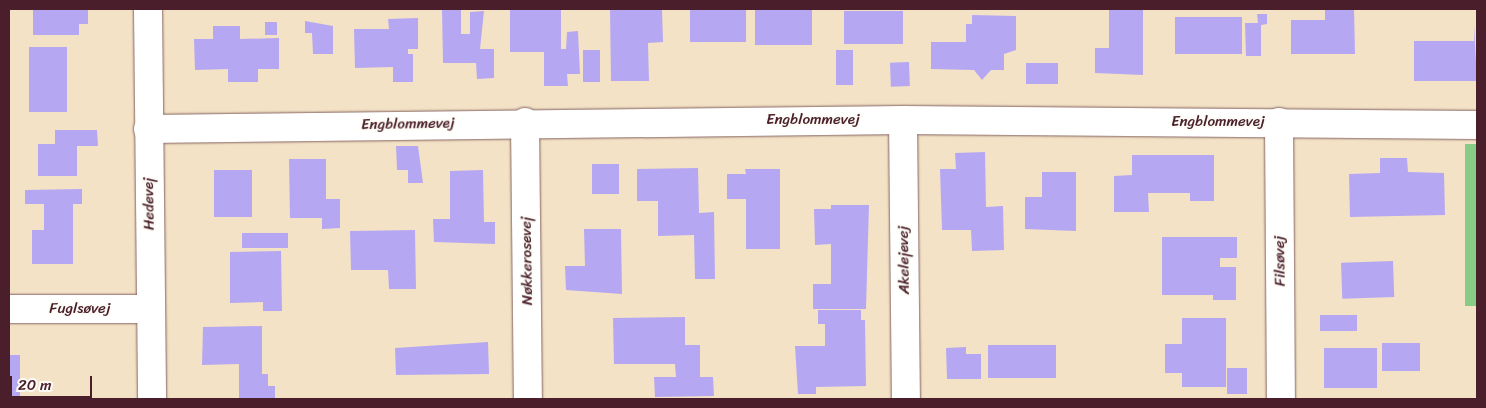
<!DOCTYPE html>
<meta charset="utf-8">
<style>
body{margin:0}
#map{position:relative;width:1486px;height:408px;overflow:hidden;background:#f3e2c6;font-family:Sriracha,sans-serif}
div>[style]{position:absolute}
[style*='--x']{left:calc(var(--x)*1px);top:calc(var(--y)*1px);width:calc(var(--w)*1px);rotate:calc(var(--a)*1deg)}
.green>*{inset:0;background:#88cb84;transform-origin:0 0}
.building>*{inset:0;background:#b6a7f2;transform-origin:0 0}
.roads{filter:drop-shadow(0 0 1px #856361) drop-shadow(0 0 1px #856361)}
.minor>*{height:28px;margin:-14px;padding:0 14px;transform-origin:14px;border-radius:14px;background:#fff}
span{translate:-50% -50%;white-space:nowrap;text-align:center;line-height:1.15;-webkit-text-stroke:4px #fdfcf7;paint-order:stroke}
.street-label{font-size:15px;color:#4a1f2b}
.frame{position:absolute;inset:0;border:10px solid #4a1f2b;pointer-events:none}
.scale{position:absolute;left:10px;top:376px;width:82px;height:22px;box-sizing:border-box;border:2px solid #4a1f2b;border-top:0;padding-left:6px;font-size:15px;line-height:18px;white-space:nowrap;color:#4a1f2b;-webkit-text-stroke:4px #fdfcf7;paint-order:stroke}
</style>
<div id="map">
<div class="green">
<div style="left:1465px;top:144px;width:12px;height:162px"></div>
</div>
<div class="building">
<div style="clip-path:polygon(33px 9px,88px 9px,88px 24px,79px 24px,79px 35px,33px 35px)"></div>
<div style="clip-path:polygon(510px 9px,561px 9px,561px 49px,566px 49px,567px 32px,578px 31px,580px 74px,567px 74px,568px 86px,544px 86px,544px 52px,510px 52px)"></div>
<div style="clip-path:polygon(610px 9px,662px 9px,663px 42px,648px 43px,649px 81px,611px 81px)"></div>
<div style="left:690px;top:9px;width:56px;height:33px"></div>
<div style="left:755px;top:9px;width:57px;height:36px"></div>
<div style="clip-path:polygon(1109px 9px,1143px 9px,1143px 75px,1095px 73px,1095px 48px,1109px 48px)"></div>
<div style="clip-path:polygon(1325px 9px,1354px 9px,1355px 54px,1291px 54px,1291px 20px,1325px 20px)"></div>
<div style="clip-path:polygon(442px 10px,461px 10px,461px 34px,470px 34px,470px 12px,484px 11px,480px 49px,494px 49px,494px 78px,477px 79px,476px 63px,443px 63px)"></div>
<div style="left:903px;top:11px;width:33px;height:59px;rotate:90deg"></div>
<div style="clip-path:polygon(1257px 14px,1267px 14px,1267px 24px,1261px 25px,1261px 56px,1246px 56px,1245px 23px,1258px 23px)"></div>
<div style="clip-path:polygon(972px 15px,1016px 16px,1016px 50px,1004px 54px,1004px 70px,991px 70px,982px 80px,974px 70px,931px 69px,931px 42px,966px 42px,966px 24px,972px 24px)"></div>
<div style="left:1242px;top:17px;width:37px;height:67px;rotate:90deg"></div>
<div style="clip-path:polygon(418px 18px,418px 49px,408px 49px,408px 54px,413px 54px,413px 82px,393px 82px,393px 67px,355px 68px,354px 29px,389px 29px,388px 19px)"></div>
<div style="clip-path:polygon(305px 21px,333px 26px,333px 54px,313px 54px,312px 33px,305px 33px)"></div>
<div style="left:265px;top:22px;width:12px;height:13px"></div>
<div style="clip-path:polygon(1474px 25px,1477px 81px,1414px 81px,1414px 41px,1474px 41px)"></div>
<div style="clip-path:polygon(213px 26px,240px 26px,240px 39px,279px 38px,279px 69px,258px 69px,258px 82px,228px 82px,228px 69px,195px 70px,194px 39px,213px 39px)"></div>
<div style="left:29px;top:47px;width:38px;height:65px"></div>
<div style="left:583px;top:50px;width:17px;height:32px"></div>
<div style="left:836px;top:50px;width:17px;height:35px"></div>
<div style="left:909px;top:62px;width:24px;height:19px;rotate:88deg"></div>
<div style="left:1058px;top:63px;width:21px;height:32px;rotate:90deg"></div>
<div style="clip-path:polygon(55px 130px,97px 130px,98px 146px,77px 146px,77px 176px,38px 176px,38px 144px,55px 144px)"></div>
<div style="clip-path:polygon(396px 146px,418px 146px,423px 183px,408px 183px,408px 170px,397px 170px)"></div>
<div style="clip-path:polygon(985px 152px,986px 207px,1003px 206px,1004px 250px,972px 251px,971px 230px,942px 230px,940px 169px,956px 169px,955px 153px)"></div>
<div style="clip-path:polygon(1132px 155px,1214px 155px,1214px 201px,1190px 201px,1190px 193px,1148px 193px,1149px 212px,1114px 212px,1114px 176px,1132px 175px)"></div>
<div style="clip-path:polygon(1380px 158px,1407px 158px,1408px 172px,1444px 173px,1445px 215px,1350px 217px,1349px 174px,1380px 173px)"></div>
<div style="clip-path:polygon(289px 159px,326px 159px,326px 199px,340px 199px,340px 228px,322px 229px,322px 218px,290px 218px)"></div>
<div style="left:619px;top:164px;width:30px;height:27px;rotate:90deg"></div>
<div style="clip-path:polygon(698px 168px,699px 213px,714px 212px,715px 279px,695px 279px,694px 235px,658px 236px,658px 201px,637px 201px,637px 169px)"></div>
<div style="clip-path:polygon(745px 169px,780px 169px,780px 249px,746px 249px,746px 199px,727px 199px,727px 174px,746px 174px)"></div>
<div style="left:214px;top:170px;width:38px;height:47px"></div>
<div style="clip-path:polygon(483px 170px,484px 222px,495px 222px,495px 244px,434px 242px,433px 219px,450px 219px,450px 171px)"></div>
<div style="clip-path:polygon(1042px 172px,1076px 172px,1076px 231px,1025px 229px,1025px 197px,1042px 197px)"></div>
<div style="clip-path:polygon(82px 189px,82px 204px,73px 204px,73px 264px,32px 264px,32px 230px,44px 230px,44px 204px,25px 204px,25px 190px)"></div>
<div style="clip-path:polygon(831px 205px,869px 205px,866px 309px,813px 309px,813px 284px,831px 284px,831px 244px,815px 245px,814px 209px,831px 209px)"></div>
<div style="clip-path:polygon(584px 229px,621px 229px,622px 294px,566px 290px,565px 266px,585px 266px)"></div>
<div style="clip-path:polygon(415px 230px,416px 289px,389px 289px,388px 270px,351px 270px,350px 231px)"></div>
<div style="left:242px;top:233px;width:46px;height:15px"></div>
<div style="clip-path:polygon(1162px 237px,1237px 237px,1237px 258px,1220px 258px,1220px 267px,1236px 267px,1236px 300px,1213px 300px,1213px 295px,1162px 295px)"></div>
<div style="clip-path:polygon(281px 251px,282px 311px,263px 311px,263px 302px,230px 303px,230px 252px)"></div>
<div style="left:1393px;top:261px;width:36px;height:52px;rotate:88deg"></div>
<div style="clip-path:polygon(818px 310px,861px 310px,861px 320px,865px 320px,866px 386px,816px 387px,816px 394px,798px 394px,795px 346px,825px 346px,825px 324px,818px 324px)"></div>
<div style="left:1357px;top:315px;width:16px;height:37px;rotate:90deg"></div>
<div style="clip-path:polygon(685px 317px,685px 345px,700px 345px,700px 377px,713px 377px,714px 396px,655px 397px,654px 377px,676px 377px,675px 364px,614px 364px,613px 318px)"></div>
<div style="clip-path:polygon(1182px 318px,1226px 318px,1226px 387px,1182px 387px,1182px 373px,1165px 373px,1165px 344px,1182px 344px)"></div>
<div style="clip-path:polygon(262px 326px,262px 374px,268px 374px,268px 386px,275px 386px,275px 399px,239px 399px,239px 364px,202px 365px,203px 327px)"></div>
<div style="clip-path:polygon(488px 342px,489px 374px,396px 375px,395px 348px)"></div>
<div style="left:1420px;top:343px;width:28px;height:38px;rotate:90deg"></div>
<div style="left:1056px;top:345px;width:33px;height:68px;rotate:90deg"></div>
<div style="clip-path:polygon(966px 347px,966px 354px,981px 354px,981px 379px,947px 379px,946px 348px)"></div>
<div style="left:1324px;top:348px;width:53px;height:40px"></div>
<div style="left:9px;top:355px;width:11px;height:44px"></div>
<div style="left:1247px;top:368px;width:26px;height:20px;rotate:90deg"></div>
</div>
<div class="roads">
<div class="minor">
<div style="--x:148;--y:9;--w:390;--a:89.4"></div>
<div style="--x:903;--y:120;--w:279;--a:89.4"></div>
<div style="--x:525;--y:122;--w:277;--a:89.4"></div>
<div style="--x:1279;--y:122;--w:277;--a:89.6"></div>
<div style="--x:148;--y:129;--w:755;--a:-0.68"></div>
<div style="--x:903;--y:120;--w:574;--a:0.5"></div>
<div style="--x:9;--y:309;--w:142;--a:0"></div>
</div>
</div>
<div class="street-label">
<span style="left:813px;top:120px">Engblommevej</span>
<span style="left:1218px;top:122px">Engblommevej</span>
<span style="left:408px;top:124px;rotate:-1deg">Engblommevej</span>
<span style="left:149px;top:204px;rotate:-91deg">Hedevej</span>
<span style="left:904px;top:260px;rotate:-91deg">Akelejevej</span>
<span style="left:527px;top:261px;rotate:-91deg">Nøkkerosevej</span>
<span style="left:1280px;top:261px;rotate:-91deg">Filsøvej</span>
<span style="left:80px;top:309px">Fuglsøvej</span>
</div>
<div class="frame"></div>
<div class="scale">20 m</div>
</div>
